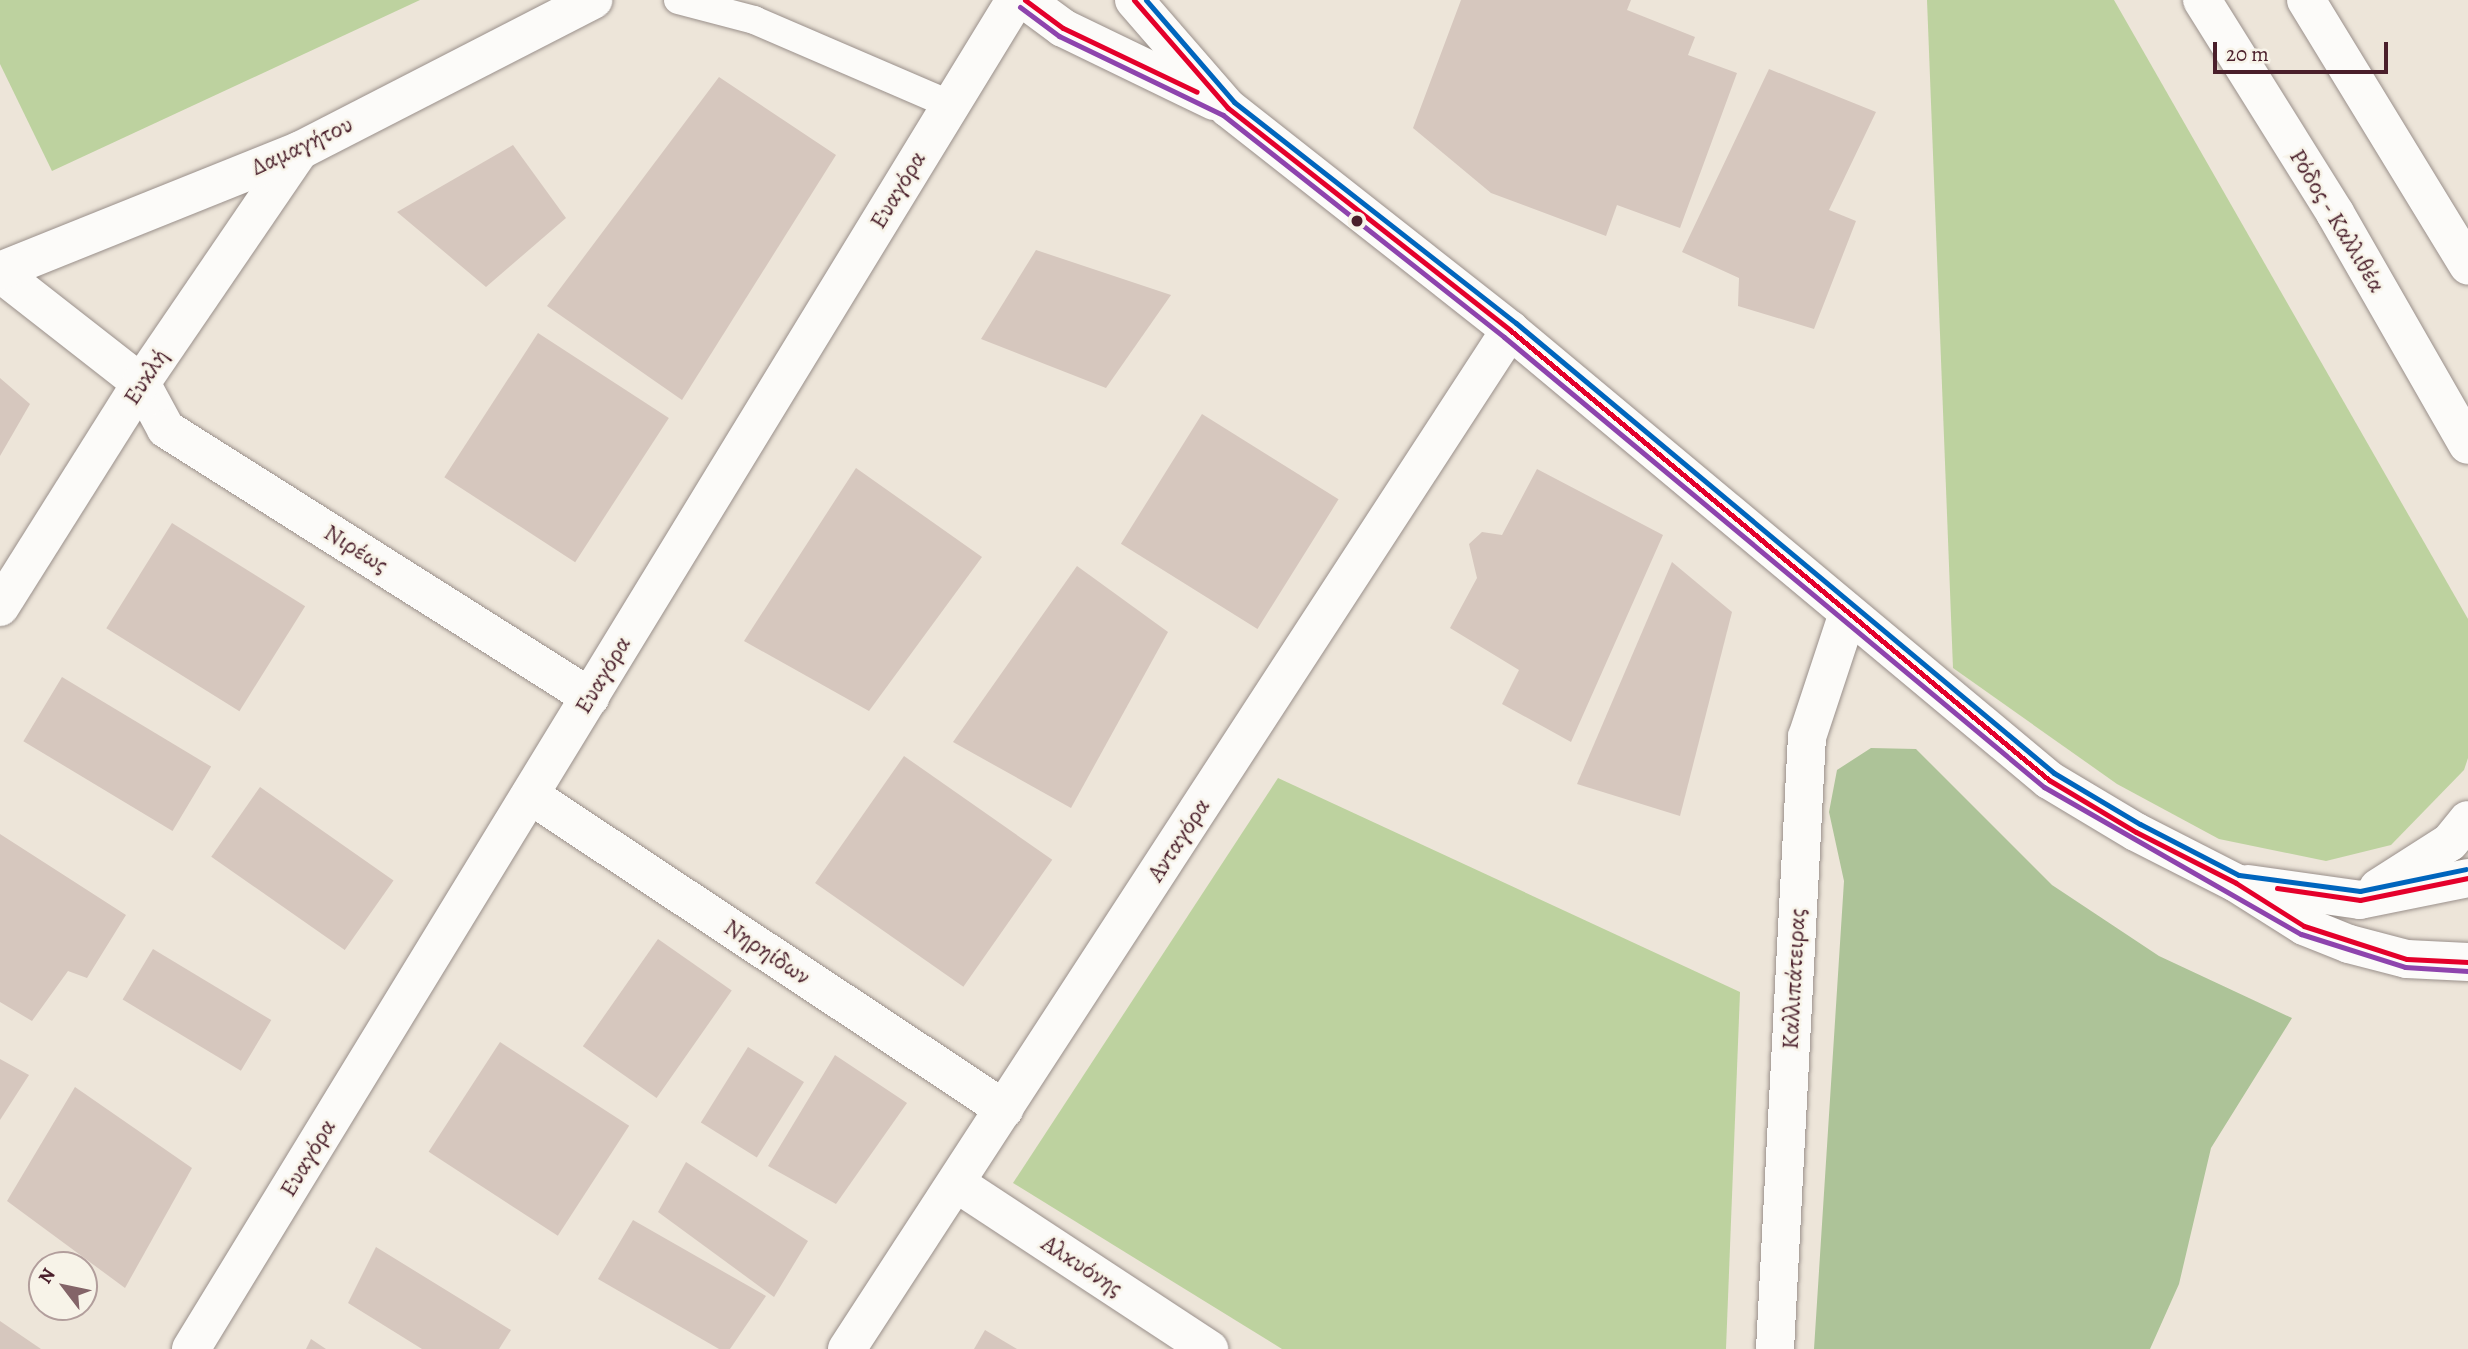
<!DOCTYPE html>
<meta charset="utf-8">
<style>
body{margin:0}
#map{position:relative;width:2468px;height:1349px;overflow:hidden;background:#ede5d9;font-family:Alegreya,serif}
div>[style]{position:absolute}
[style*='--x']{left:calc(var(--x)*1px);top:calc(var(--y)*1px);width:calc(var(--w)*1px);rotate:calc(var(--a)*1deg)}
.green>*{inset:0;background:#bdd29f}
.forest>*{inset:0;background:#adc398}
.building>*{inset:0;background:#d6c7be;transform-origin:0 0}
.roads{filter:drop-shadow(0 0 2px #9a908b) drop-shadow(0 0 2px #9a908b)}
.service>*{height:28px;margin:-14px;padding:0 14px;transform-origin:14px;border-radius:14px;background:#fcfbf9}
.minor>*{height:38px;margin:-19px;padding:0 19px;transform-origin:19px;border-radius:19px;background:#fcfbf9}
.secondary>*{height:38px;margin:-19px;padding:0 19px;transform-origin:19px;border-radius:19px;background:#fcfbf9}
.bus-1>*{height:5px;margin:-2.5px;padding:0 2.5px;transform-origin:2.5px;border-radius:2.5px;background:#e4002b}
.bus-2>*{height:5px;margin:-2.5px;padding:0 2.5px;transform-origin:2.5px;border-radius:2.5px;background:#8e44ad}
.bus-3>*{height:5px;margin:-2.5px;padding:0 2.5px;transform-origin:2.5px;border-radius:2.5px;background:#0065bd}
.dots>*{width:19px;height:19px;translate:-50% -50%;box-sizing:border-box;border:4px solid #f7f3e8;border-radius:50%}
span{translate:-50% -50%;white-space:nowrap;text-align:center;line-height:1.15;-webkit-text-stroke:5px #f7f3e8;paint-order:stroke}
.street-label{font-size:24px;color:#4a1f2b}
.north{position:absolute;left:28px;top:1251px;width:70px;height:70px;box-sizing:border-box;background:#f7f3e8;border:2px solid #b29e9c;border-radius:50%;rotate:302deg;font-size:19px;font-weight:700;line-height:28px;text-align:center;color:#4a1f2b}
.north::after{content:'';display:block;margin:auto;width:24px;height:32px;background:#836468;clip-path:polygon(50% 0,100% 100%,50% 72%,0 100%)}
.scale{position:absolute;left:2213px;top:42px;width:175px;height:32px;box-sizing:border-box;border:4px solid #4a1f2b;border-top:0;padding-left:9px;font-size:21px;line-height:24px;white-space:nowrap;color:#4a1f2b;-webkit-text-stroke:5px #f7f3e8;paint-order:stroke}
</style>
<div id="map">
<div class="green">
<div style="clip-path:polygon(0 0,420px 0,52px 171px,0 64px)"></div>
<div style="clip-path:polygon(1927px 0,2114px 0,2468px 619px,2468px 758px,2464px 770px,2391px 845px,2326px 861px,2219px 839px,2117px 784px,1953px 668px)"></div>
<div style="clip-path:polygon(1278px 778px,1740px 992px,1726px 1349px,1282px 1349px,1013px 1183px)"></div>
</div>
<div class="forest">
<div style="clip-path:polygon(1871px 748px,1916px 749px,2052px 885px,2159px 956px,2292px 1018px,2211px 1148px,2179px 1284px,2150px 1349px,1814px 1349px,1844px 881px,1829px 812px,1837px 770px)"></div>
</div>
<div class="building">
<div style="clip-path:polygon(1461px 0,1631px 0,1627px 10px,1695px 37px,1688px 55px,1737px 73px,1680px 228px,1617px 205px,1606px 236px,1491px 193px,1413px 128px)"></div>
<div style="clip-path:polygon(1769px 69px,1876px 112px,1829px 210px,1856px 221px,1814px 329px,1738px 306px,1739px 278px,1682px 252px)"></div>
<div style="clip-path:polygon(719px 77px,836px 155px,682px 400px,547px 306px)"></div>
<div style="clip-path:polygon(513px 145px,566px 218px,486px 287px,397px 212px)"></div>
<div style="clip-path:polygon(1036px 250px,1171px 295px,1106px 388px,981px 339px)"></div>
<div style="left:538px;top:333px;width:156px;height:172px;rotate:33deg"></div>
<div style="clip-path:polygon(0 378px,30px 404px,0 456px)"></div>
<div style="left:1202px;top:414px;width:161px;height:153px;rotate:32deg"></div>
<div style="clip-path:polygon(856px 468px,982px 557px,869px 711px,744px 641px)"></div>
<div style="clip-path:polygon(1537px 469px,1663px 535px,1571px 742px,1502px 704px,1519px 670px,1450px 628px,1477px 578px,1469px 544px,1482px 532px,1502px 535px)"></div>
<div style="left:172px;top:523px;width:157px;height:124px;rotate:32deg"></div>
<div style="clip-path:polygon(1672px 562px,1732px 612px,1680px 816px,1577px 784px)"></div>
<div style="clip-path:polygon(1077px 566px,1168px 632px,1071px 808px,953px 742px)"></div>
<div style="left:62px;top:677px;width:174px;height:75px;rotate:31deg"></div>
<div style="left:904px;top:756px;width:181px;height:155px;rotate:35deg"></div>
<div style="left:260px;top:787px;width:163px;height:85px;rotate:35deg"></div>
<div style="clip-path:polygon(0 834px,126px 915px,87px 978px,68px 971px,32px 1021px,0 1002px)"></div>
<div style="left:658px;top:939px;width:90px;height:131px;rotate:35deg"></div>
<div style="left:153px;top:949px;width:138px;height:59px;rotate:31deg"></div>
<div style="left:500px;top:1042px;width:154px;height:131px;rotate:33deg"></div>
<div style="left:748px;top:1047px;width:66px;height:89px;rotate:32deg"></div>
<div style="clip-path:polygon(835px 1055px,907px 1103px,836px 1204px,768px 1166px)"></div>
<div style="clip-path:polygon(0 1059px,29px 1075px,0 1120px)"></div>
<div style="clip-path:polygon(75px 1087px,192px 1168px,125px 1288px,7px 1201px)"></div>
<div style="clip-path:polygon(686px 1162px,808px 1241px,774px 1297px,658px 1212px)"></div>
<div style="clip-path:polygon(633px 1220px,766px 1296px,730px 1349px,719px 1349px,598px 1279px)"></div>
<div style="clip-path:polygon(376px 1247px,511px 1330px,499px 1349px,422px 1349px,348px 1303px)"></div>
<div style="clip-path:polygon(0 1321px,41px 1349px,0 1349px)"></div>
<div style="clip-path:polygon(985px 1330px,1017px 1349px,974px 1349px)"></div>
<div style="clip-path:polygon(311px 1339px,326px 1349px,306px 1349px)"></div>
</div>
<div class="roads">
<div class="service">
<div style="--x:678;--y:0;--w:79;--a:14.7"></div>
<div style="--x:754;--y:20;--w:215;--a:23.3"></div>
</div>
<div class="minor">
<div style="--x:0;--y:273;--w:179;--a:38"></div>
<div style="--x:141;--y:383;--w:52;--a:61.5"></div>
<div style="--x:166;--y:429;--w:502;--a:32.3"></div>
<div style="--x:0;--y:607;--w:265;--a:-57.8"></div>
<div style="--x:141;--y:383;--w:281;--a:-55.7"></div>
<div style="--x:530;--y:795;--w:569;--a:33.52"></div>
<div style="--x:956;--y:1183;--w:303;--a:33.3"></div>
<div style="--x:191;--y:1349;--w:1581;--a:-58.58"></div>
<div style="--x:847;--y:1349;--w:1216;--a:-56.95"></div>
<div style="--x:1775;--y:1349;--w:613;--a:-87.01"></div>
<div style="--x:1807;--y:737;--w:127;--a:-71.7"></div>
</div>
<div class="secondary">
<div style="--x:1025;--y:0;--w:47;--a:36.4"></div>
<div style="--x:1063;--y:28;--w:168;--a:25.8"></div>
<div style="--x:1134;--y:0;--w:143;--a:49"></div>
<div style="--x:1228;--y:108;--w:359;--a:38.2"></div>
<div style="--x:1510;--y:330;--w:702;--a:39.86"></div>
<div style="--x:2049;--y:780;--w:101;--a:30.9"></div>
<div style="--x:2136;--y:832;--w:112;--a:27"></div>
<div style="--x:2236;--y:883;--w:80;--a:32.3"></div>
<div style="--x:2304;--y:926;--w:48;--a:21.8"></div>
<div style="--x:2349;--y:944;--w:60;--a:14.5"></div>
<div style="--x:2407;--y:959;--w:61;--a:2.8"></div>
<div style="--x:2202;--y:0;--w:251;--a:58"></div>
<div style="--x:2335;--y:213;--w:267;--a:60.2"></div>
<div style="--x:2306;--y:0;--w:311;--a:58.6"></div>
<div style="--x:0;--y:271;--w:322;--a:-21.9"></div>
<div style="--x:299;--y:151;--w:331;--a:-27.2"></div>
<div style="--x:2248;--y:884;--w:113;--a:8.1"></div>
<div style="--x:2360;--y:900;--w:110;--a:-11.5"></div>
<div style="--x:2378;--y:888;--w:85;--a:-32.6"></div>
<div style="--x:2450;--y:842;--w:28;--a:-51"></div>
</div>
</div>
<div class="bus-1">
<div style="--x:1025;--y:0;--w:47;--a:36.4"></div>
<div style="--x:1063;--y:28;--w:148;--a:25.5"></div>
<div style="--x:1134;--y:0;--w:143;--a:49"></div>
<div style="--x:1228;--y:108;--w:359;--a:38.2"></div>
<div style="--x:1510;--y:330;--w:702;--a:39.86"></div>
<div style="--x:2049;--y:780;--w:101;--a:30.9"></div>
<div style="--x:2136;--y:832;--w:112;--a:27"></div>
<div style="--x:2236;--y:883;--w:80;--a:32.3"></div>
<div style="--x:2304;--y:926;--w:108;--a:17.8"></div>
<div style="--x:2407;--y:959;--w:61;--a:2.8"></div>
<div style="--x:2277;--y:888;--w:84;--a:8.2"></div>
<div style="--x:2360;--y:900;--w:110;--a:-11.5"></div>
</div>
<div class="bus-2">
<div style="--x:1020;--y:7;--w:49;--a:36.6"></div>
<div style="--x:1059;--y:36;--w:182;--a:25.7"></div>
<div style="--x:1223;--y:115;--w:358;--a:38.3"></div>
<div style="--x:1504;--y:337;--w:703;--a:39.81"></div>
<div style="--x:2044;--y:787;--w:296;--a:29.8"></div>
<div style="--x:2301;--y:934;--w:109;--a:17.6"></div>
<div style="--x:2405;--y:967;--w:63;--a:3.6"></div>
</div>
<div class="bus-3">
<div style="--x:1146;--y:0;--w:135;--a:49.2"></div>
<div style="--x:1234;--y:102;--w:358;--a:38.1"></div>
<div style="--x:1516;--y:323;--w:701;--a:39.91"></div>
<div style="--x:2054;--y:773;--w:100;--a:30.7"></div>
<div style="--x:2140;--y:824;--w:111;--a:27.3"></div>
<div style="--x:2239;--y:875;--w:122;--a:7.5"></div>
<div style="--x:2360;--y:891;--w:108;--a:-11.7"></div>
</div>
<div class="dots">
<div style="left:1357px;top:221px;background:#4a1f2b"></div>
</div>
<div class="street-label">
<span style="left:302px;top:146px;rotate:-25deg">Δαμαγήτου</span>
<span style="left:898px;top:190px;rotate:-59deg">Ευαγόρα</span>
<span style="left:2337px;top:221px;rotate:59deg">Ρόδος - Καλλιθέα</span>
<span style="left:146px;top:377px;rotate:-57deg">Ευκλή</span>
<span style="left:356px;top:549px;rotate:32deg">Νιρέως</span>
<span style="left:603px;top:675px;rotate:-59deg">Ευαγόρα</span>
<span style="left:1179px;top:840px;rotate:-57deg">Ανταγόρα</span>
<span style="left:767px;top:952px;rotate:34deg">Νηρηίδων</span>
<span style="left:1794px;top:979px;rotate:-87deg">Καλλιπάτειρας</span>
<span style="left:308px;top:1158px;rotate:-59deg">Ευαγόρα</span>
<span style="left:1082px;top:1266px;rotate:33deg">Αλκυόνης</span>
</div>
<div class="north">N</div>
<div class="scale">20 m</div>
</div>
